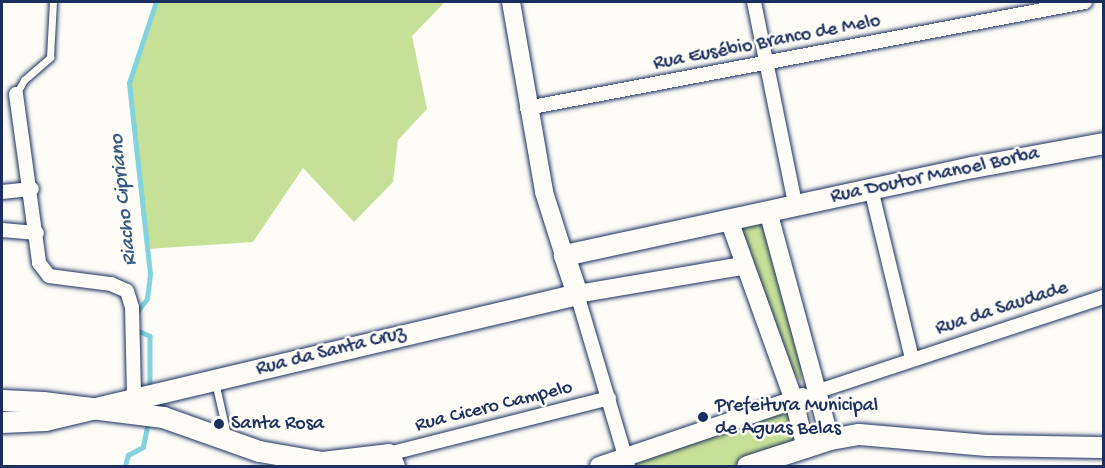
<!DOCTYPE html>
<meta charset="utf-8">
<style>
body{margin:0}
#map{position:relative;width:1105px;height:468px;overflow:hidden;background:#fdfcf7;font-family:"Gochi Hand",sans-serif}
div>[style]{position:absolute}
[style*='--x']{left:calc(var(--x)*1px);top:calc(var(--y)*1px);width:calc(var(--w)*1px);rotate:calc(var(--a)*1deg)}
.green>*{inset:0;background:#c6e097}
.stream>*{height:4.5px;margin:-2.25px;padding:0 2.25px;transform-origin:2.25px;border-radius:2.25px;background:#83d3de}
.roads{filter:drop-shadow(0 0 2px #1b2f5e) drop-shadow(0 0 2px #1b2f5e)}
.lane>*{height:7px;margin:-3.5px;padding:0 3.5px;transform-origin:3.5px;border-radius:3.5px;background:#fdfcf7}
.street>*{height:14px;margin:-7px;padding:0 7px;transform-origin:7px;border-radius:7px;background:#fdfcf7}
.secondary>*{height:18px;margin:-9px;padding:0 9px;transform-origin:9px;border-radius:9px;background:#fdfcf7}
.primary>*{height:21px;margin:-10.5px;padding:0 10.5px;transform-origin:10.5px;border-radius:10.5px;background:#fdfcf7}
.dots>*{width:16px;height:16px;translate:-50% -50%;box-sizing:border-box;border:3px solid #fdfcf7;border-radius:50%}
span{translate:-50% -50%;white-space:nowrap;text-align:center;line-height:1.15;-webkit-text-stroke:5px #fdfcf7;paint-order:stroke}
.street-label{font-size:20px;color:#1b2f5e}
.poi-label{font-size:20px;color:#1b2f5e}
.left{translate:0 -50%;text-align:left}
.water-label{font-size:21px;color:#35587e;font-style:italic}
.frame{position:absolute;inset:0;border:3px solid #1b2f5e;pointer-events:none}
</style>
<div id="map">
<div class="green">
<div style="clip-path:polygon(156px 2px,445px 2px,412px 36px,427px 109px,398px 140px,393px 182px,354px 222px,303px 168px,253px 242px,147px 249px,129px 83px)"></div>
<div style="clip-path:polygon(765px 217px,803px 352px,801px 382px,781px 358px,735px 224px)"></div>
<div style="clip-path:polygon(791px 405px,801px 445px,739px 466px,631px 466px,630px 461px)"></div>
</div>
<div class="stream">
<div style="--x:136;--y:313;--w:18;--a:-52"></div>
<div style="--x:147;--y:299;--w:25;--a:-83"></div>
<div style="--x:150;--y:274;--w:192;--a:-96.3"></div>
<div style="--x:129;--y:83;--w:85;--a:-71.6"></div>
<div style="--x:137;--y:330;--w:14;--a:25"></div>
<div style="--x:150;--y:336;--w:49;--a:90"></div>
<div style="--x:125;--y:466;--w:11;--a:-75"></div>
<div style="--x:128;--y:455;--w:17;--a:-28"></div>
<div style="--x:143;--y:447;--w:21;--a:-79"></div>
</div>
<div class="roads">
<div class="lane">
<div style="--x:16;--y:94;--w:16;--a:-60"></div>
<div style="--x:24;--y:80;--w:35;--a:-41"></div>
<div style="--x:50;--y:57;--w:55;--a:-86.9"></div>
<div style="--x:215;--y:382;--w:54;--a:77.2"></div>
</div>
<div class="street">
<div style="--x:754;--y:2;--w:206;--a:78.5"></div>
<div style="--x:16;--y:94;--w:171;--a:82.2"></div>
<div style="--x:39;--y:263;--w:16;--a:52"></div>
<div style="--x:49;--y:276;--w:63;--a:7.4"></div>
<div style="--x:111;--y:284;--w:17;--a:24"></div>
<div style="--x:127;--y:291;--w:17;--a:73"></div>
<div style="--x:132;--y:307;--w:91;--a:88.7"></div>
<div style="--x:527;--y:108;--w:568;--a:-10.76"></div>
<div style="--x:871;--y:189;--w:175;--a:76.4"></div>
<div style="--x:2;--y:192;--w:30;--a:-6"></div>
<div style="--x:2;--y:230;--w:35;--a:5"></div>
<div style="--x:577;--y:294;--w:179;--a:73.5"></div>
<div style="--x:819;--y:391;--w:300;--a:-18.3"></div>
<div style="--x:388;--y:454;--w:228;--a:-14.2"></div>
</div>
<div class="secondary">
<div style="--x:511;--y:2;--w:193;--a:80.1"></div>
<div style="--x:544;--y:192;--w:66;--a:72.4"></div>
<div style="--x:768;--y:211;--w:236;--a:74.8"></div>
<div style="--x:729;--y:220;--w:192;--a:70.2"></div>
<div style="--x:794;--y:401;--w:49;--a:75.7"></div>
<div style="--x:577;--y:294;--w:168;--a:-9.6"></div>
<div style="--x:599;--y:466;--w:215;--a:-18.7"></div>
</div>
<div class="primary">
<div style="--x:2;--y:400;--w:41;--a:2.8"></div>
<div style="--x:43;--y:402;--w:121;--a:7.1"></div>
<div style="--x:163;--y:417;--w:102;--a:19.5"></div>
<div style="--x:259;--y:451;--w:64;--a:9.9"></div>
<div style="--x:322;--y:462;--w:66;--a:-6.9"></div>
<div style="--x:388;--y:454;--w:13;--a:63"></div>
<div style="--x:2;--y:422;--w:43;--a:-2.7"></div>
<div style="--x:45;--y:420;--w:547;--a:-13.32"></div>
<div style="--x:577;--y:294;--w:41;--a:-108.4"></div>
<div style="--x:564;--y:255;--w:417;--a:-12.2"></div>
<div style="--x:972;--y:167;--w:134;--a:-10.3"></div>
<div style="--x:747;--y:466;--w:87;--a:-18"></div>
<div style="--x:830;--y:439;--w:29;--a:-10"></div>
<div style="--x:859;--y:434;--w:128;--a:4.9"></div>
<div style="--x:987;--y:445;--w:117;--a:1"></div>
</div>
</div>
<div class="dots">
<div style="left:703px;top:417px;background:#1b2f5e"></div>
<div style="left:219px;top:424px;background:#1b2f5e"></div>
</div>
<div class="street-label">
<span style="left:767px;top:43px;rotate:-11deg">Rua Eusébio Branco de Melo</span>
<span style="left:935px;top:176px;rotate:-12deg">Rua Doutor Manoel Borba</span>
<span style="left:1002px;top:309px;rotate:-18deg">Rua da Saudade</span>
<span style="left:331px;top:352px;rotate:-14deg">Rua da Santa Cruz</span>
<span style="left:494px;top:407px;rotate:-14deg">Rua Cicero Campelo</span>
</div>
<div class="poi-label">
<span class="left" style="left:715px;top:418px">Prefeitura Municipal<br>de Aguas Belas</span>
<span class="left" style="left:231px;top:424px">Santa Rosa</span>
</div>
<div class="water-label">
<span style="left:125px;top:200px;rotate:-96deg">Riacho Cipriano</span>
</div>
<div class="frame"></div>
</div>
